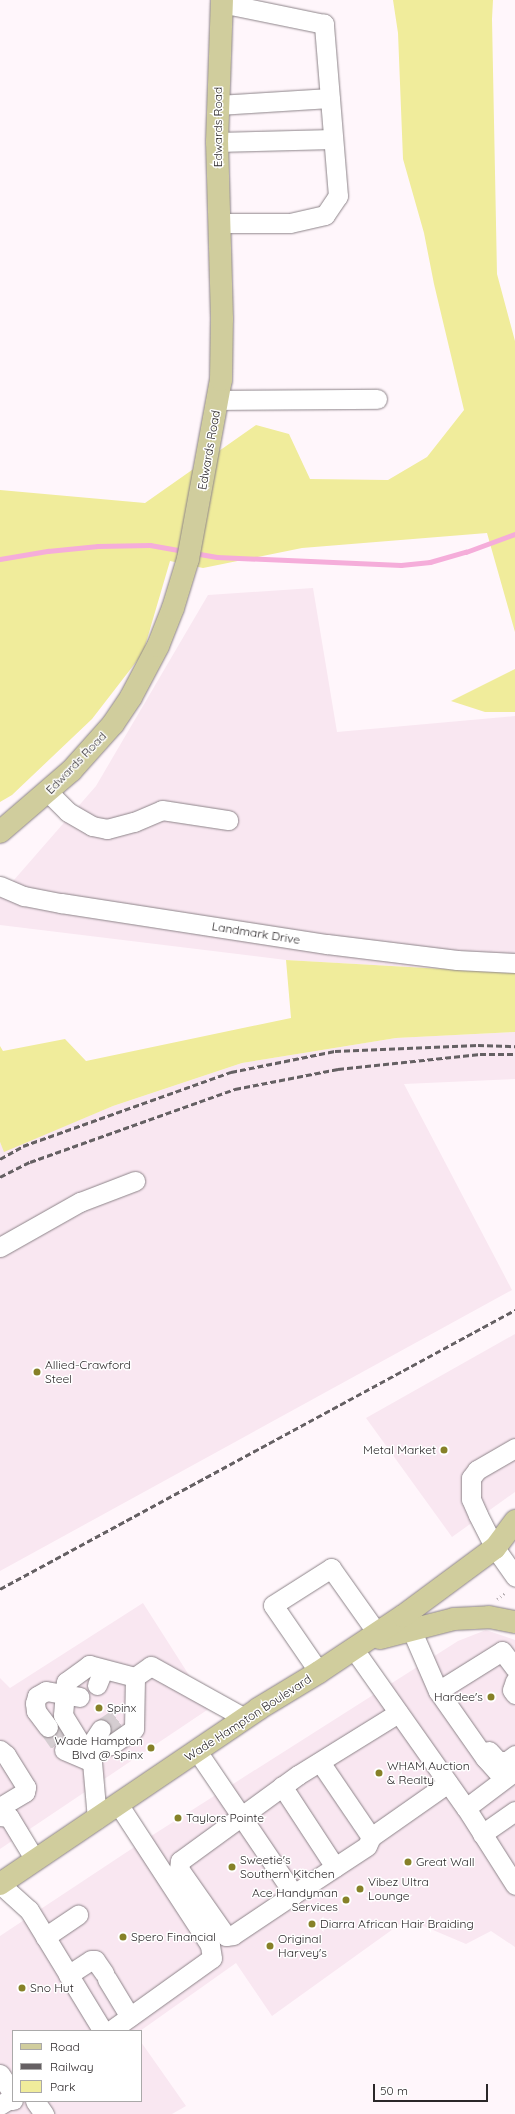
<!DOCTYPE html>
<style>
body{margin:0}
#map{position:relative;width:515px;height:2114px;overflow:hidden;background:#fff6fb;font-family:Quicksand,sans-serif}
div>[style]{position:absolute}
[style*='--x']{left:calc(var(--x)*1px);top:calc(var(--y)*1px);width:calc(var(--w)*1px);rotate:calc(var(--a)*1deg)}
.built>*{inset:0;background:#f9e7f1}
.green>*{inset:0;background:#f0ec9b}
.stream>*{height:4.5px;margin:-2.25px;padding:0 2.25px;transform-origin:2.25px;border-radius:2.25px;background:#f5adda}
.minor-tunnel>*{height:19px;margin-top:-9.5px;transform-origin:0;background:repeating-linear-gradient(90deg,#d5cdd1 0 19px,transparent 0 29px)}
.path>*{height:2.5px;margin-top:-1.25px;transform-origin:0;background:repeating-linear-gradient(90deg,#bcb4b8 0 1px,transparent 0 4px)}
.roads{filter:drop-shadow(0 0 1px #8d8489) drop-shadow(0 0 1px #8d8489)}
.minor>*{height:19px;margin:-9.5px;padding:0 9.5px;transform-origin:9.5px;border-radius:9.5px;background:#fff}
.major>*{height:22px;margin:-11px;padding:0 11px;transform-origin:11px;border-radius:11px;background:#d0cd9d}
.rail>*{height:3px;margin-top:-1.5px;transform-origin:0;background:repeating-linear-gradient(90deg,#656063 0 6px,transparent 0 9px)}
.dots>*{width:11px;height:11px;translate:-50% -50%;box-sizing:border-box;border:2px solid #fff;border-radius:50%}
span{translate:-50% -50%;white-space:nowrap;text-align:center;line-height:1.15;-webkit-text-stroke:3px #fff;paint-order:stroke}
.street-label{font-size:12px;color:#2b2729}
.poi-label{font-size:12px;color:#2b2729}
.left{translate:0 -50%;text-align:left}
.right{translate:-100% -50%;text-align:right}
.legend{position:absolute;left:12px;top:2030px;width:130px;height:72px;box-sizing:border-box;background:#fff;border:1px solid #aaa9a9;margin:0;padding:5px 7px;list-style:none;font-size:12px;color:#2b2729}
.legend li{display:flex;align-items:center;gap:8px;height:20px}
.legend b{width:20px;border:1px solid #aaa9a9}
.scale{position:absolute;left:373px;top:2084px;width:115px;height:18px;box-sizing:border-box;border:2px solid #2b2729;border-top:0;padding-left:5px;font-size:12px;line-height:14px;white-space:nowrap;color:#2b2729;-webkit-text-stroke:3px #fff;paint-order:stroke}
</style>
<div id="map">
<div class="built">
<div style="clip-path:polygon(313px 588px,337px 732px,515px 716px,515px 973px,286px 960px,0 925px,0 896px,96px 786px,208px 595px)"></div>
<div style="clip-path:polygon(515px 1032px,515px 1079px,404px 1084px,512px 1290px,0 1571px,0 1142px,4px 1151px,113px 1106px,242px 1063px,396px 1038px)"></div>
<div style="clip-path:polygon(515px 1334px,515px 1492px,452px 1537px,366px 1418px)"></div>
<div style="clip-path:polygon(143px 1603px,210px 1708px,0 1849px,0 1678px,10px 1688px)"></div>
<div style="clip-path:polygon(486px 1630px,515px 1640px,515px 1947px,491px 1931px,466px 1944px,407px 1919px,272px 2016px,236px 1963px,140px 2031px,13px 2031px,13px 2101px,141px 2101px,141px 2042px,186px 2106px,172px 2114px,0 2114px,0 1936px,148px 1838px,458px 1641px)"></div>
</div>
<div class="green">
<div style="clip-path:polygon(393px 0,493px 0,492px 19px,497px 274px,515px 341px,515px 632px,487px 533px,302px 548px,203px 568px,170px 561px,143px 653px,92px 719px,12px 795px,0 802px,0 490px,145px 503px,256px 425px,289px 434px,310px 479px,388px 480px,427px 457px,464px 410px,434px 284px,424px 233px,403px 159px,398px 33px)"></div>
<div style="clip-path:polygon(515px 669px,515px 712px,485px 712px,451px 701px)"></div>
<div style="clip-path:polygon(286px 960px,515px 973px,515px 1032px,396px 1038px,242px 1063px,113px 1106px,4px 1152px,0 1142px,0 1046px,3px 1051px,65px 1039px,86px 1061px,291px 1018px)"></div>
</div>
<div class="stream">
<div style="--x:194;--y:553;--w:23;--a:10"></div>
<div style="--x:217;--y:557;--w:184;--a:2.5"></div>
<div style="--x:401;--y:565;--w:29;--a:-6"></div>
<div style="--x:430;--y:562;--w:37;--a:-16"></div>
<div style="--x:466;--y:552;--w:52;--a:-20.2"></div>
<div style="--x:0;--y:559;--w:49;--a:-9.5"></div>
<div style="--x:48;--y:551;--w:50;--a:-5.7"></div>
<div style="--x:98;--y:546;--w:52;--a:-1.1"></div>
<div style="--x:150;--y:545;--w:34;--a:10"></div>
</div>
<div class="minor-tunnel">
<div style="--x:48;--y:1727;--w:28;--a:55"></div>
<div style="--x:101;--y:1729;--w:22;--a:-34"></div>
</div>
<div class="path">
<div style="--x:497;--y:1599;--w:11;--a:-38"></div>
</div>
<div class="roads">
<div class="minor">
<div style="--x:218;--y:105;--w:112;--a:-3.6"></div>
<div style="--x:217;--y:142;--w:116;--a:-1.5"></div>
<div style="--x:219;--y:223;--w:71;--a:0"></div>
<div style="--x:290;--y:223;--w:36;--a:-13"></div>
<div style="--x:325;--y:215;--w:23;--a:-56"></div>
<div style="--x:338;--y:196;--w:173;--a:-94.7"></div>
<div style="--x:324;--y:24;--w:104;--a:-168.4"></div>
<div style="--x:218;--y:400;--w:159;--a:-0.4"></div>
<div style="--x:48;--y:792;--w:28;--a:45"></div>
<div style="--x:68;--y:812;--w:28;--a:30"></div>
<div style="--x:92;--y:826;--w:15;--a:11"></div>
<div style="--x:107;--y:829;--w:28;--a:-15"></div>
<div style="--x:134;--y:822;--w:30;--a:-23"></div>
<div style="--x:162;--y:810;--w:67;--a:8.6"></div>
<div style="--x:0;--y:886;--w:26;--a:23"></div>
<div style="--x:24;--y:896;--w:38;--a:11"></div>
<div style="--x:61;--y:903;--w:269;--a:8.8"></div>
<div style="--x:327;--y:944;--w:131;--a:7"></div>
<div style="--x:457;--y:960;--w:58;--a:3"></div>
<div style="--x:0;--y:1247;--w:92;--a:-29.4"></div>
<div style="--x:80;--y:1202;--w:59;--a:-20.9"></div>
<div style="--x:515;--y:1448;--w:44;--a:149.9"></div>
<div style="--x:477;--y:1470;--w:10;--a:127"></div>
<div style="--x:471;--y:1478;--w:21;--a:90"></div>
<div style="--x:471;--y:1499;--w:17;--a:66"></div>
<div style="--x:478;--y:1515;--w:37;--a:63"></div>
<div style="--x:495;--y:1548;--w:35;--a:55"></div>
<div style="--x:403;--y:1617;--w:14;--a:56"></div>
<div style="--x:411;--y:1629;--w:68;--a:66.5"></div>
<div style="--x:438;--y:1691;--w:82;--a:55"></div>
<div style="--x:485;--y:1758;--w:28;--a:48"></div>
<div style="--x:353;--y:1648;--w:196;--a:54.8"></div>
<div style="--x:466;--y:1808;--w:61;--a:-37.1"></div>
<div style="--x:319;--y:1672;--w:81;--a:-124.5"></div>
<div style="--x:273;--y:1605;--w:69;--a:-32.5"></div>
<div style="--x:331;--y:1568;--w:80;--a:54.7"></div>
<div style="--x:515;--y:1681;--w:9;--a:108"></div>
<div style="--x:512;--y:1690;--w:5;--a:53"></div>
<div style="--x:97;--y:1685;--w:16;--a:-68"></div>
<div style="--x:438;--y:1691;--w:75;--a:-32"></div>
<div style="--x:502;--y:1651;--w:21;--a:53"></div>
<div style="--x:48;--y:1727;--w:20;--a:-127"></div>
<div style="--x:36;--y:1711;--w:8;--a:-97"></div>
<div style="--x:35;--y:1703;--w:7;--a:-74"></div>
<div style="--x:37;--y:1696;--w:10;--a:-29"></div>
<div style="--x:46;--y:1691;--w:34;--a:10"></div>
<div style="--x:0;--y:1750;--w:8;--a:40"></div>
<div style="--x:6;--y:1755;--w:38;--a:58"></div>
<div style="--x:26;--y:1787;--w:5;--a:101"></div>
<div style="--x:25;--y:1792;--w:29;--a:149"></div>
<div style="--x:64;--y:1750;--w:30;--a:23"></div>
<div style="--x:197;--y:1751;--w:173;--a:55.9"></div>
<div style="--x:294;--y:1894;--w:87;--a:-33.3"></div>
<div style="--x:367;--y:1846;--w:10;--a:-66"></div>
<div style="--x:371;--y:1837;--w:94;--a:-35"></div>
<div style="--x:489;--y:1751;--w:13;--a:48"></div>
<div style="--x:498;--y:1761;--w:9;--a:0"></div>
<div style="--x:507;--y:1761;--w:10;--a:-37"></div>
<div style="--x:86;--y:1752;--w:26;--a:-16"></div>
<div style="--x:111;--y:1745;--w:28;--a:-35"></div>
<div style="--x:134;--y:1729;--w:52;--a:-88.9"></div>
<div style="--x:86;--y:1752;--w:27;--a:-57"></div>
<div style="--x:320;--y:1762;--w:91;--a:55.8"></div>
<div style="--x:282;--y:1786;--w:97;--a:56.8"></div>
<div style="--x:466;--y:1808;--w:91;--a:57.5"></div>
<div style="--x:0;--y:1816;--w:9;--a:6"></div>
<div style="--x:9;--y:1817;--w:50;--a:58.8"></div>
<div style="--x:97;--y:1819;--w:57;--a:-95"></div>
<div style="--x:92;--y:1762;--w:55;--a:-121.7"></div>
<div style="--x:63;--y:1715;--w:33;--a:-85"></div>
<div style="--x:66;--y:1682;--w:29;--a:-36"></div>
<div style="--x:89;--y:1665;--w:48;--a:14.6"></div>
<div style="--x:135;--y:1677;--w:19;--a:-35"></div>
<div style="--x:151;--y:1666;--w:107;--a:29"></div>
<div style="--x:482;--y:1834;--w:40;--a:-34.9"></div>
<div style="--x:0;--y:1884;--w:39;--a:42"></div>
<div style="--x:29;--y:1910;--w:142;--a:58.6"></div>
<div style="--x:294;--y:1894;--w:73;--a:146.1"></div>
<div style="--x:233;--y:1935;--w:7;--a:172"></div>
<div style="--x:226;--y:1936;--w:82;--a:-125"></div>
<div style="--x:179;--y:1869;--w:8;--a:-83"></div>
<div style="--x:180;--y:1861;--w:146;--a:-36.1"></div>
<div style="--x:298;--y:1775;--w:118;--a:-31.8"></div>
<div style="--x:45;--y:1937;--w:40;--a:-34"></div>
<div style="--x:68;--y:1975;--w:27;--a:-33"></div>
<div style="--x:91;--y:1960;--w:4;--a:0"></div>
<div style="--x:95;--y:1960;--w:16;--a:55"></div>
<div style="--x:107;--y:1979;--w:44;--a:58.8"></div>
<div style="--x:110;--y:2031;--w:125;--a:-35.6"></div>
<div style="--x:212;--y:1958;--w:13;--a:-99"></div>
<div style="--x:210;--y:1945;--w:168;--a:-123.1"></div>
<div style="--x:0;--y:2074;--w:24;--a:57"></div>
<div style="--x:35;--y:2101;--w:16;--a:55"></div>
<div style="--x:0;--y:2105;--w:9;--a:-32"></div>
<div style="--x:8;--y:2100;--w:5;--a:0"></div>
</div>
<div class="major">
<div style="--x:0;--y:832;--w:94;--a:-40.7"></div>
<div style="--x:71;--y:771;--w:63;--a:-48.2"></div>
<div style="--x:113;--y:724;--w:32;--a:-56"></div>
<div style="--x:131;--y:697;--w:58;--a:-62.1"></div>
<div style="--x:158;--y:646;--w:41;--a:-68.5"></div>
<div style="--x:173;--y:608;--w:51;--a:-73"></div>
<div style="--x:188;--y:559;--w:182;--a:-79.6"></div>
<div style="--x:221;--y:380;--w:61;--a:-89.1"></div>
<div style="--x:222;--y:319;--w:177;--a:-91.6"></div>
<div style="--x:217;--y:142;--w:142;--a:-88"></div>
<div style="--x:380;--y:1638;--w:76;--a:-14.4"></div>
<div style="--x:454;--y:1619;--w:35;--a:-3"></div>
<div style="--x:489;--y:1617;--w:26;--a:11"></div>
<div style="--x:0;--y:1884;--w:312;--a:-34.1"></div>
<div style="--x:258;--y:1709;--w:71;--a:-31.2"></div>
<div style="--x:319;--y:1672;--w:101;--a:-33.7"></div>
<div style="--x:403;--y:1616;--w:114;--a:-36.5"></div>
<div style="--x:495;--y:1548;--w:34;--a:-53"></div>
</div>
</div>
<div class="rail">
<div style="--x:0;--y:1159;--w:26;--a:-29"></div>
<div style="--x:23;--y:1146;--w:221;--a:-19.6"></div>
<div style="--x:231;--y:1072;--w:106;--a:-11.4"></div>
<div style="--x:335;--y:1051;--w:143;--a:-2.4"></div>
<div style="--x:478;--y:1045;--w:37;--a:2"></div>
<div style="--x:0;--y:1177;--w:34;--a:-27"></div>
<div style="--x:30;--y:1162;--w:218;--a:-19.6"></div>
<div style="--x:235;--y:1089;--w:105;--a:-11"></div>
<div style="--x:338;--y:1069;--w:143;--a:-6"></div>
<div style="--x:480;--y:1054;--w:35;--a:0"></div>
<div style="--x:0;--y:1589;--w:586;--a:-28.45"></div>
</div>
<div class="dots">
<div style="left:37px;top:1372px;background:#868128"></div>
<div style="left:444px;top:1450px;background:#868128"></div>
<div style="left:491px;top:1697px;background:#868128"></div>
<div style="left:99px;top:1708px;background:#868128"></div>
<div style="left:151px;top:1748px;background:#868128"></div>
<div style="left:379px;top:1773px;background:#868128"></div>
<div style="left:178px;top:1818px;background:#868128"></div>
<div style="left:408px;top:1862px;background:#868128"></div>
<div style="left:232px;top:1867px;background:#868128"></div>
<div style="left:360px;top:1889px;background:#868128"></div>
<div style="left:346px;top:1900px;background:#868128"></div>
<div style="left:312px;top:1924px;background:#868128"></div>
<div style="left:123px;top:1937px;background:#868128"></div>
<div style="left:270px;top:1946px;background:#868128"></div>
<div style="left:22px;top:1988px;background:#868128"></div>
</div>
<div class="street-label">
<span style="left:218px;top:127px;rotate:-90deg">Edwards Road</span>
<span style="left:209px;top:450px;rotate:-80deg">Edwards Road</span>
<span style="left:76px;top:763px;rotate:-46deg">Edwards Road</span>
<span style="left:256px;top:933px;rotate:9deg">Landmark Drive</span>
<span style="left:248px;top:1718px;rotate:-33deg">Wade Hampton Boulevard</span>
</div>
<div class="poi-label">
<span class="left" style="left:45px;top:1372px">Allied-Crawford<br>Steel</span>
<span class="right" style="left:436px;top:1450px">Metal Market</span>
<span class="right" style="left:483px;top:1697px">Hardee's</span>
<span class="left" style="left:107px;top:1708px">Spinx</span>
<span class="right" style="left:143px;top:1748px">Wade Hampton<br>Blvd @ Spinx</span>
<span class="left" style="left:387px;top:1773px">WHAM Auction<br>&amp; Realty</span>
<span class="left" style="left:186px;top:1818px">Taylors Pointe</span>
<span class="left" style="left:240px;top:1867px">Sweetie's<br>Southern Kitchen</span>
<span class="left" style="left:416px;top:1862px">Great Wall</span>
<span class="left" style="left:368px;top:1889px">Vibez Ultra<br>Lounge</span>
<span class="right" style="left:338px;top:1900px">Ace Handyman<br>Services</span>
<span class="left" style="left:320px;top:1924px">Diarra African Hair Braiding</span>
<span class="left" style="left:131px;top:1937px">Spero Financial</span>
<span class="left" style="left:278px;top:1946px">Original<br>Harvey's</span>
<span class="left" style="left:30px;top:1988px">Sno Hut</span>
</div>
<ul class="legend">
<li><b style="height:5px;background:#d0cd9d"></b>Road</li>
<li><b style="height:5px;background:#656063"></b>Railway</li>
<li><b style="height:11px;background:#f0ec9b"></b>Park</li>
</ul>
<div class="scale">50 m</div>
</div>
